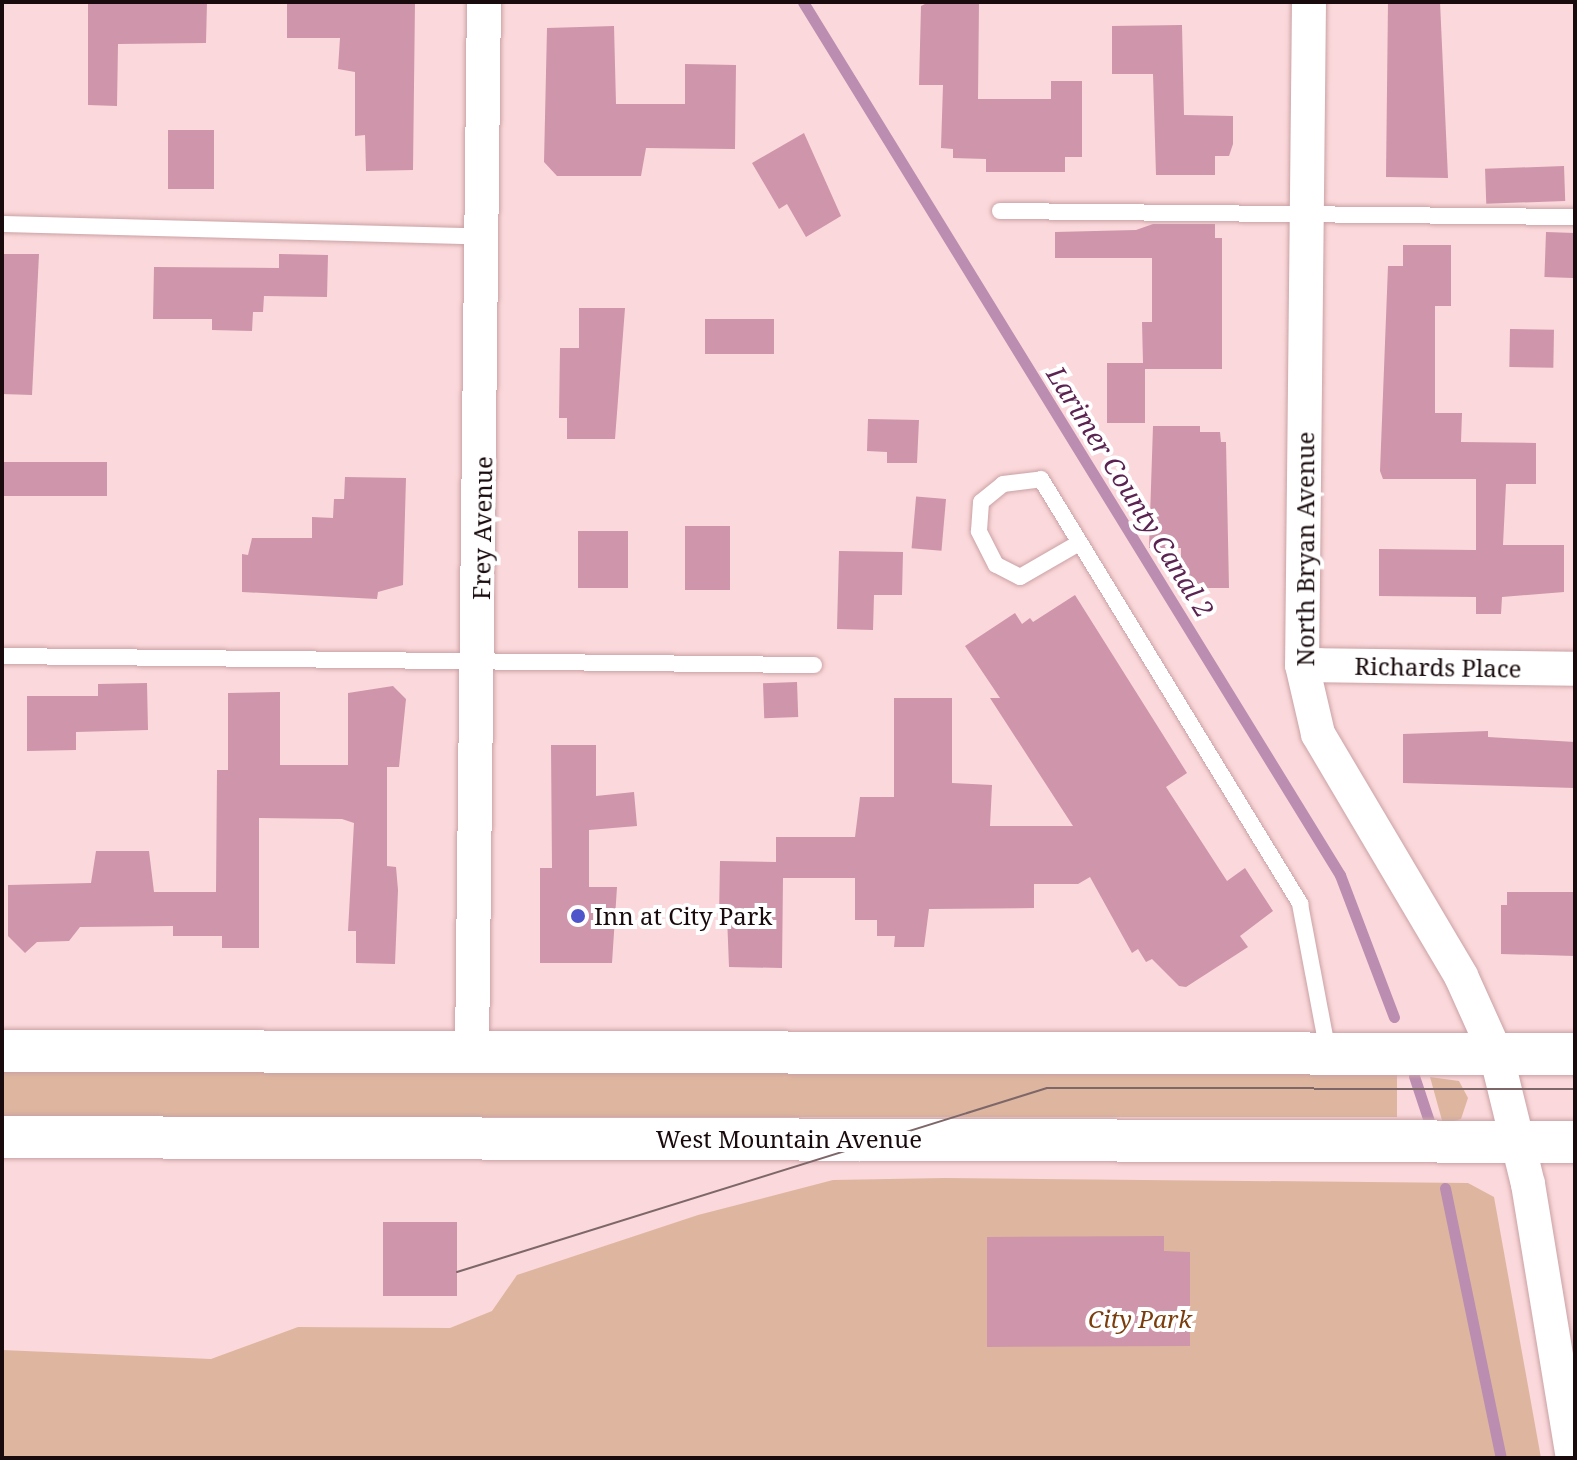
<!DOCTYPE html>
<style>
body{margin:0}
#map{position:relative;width:1577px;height:1460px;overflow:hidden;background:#fbd8db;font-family:"Noto Serif",serif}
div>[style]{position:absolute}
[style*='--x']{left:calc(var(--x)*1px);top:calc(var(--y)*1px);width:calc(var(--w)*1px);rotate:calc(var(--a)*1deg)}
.green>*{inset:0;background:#deb69f;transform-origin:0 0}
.stream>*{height:11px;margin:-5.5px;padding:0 5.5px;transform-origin:5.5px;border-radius:5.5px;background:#bb8db1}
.building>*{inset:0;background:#ce95ab;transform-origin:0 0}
.roads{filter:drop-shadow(0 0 2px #caa1a4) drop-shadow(0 0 2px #caa1a4)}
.service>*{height:16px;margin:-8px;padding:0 8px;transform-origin:8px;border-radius:8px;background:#fff}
.minor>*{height:34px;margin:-17px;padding:0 17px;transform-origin:17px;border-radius:17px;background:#fff}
.tertiary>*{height:42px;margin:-21px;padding:0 21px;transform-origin:21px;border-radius:21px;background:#fff}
.tram>*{height:2px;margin:-1px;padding:0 1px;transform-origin:1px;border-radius:1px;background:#7e6769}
.dots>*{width:22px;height:22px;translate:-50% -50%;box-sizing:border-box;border:4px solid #fff;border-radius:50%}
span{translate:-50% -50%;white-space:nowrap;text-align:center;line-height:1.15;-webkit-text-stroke:8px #fff;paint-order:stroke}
.street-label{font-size:24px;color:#190b0d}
.poi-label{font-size:24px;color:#190b0d}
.left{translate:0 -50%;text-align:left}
.park-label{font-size:24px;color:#7b3d0c;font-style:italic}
.water-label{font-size:26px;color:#5b2351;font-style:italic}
.frame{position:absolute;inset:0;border:4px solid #190b0d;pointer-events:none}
</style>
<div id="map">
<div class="green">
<div style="left:2px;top:1070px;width:1395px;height:47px"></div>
<div style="clip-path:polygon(1430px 1077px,1459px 1081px,1468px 1098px,1461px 1119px,1443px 1124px)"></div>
<div style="clip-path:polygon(945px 1178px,1468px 1183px,1494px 1197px,1541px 1458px,2px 1458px,2px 1350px,211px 1359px,298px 1327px,450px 1328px,492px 1311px,517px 1275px,698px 1215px,833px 1180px)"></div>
</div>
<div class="stream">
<div style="--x:803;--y:2;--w:1025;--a:58.4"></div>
<div style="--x:1340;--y:875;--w:152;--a:69.2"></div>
<div style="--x:1414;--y:1076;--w:51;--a:71.6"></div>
<div style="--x:1445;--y:1188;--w:276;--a:78.3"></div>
</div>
<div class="building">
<div style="clip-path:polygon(88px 2px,207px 2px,206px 43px,118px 44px,117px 106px,88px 105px)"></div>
<div style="clip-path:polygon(287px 2px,415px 2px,413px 170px,366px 171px,365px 135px,355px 136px,355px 72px,338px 69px,340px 38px,287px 38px)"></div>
<div style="clip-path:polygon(929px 2px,979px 2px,978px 99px,1051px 99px,1051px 81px,1082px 81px,1082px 157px,1065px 157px,1065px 172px,986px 172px,986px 159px,953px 158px,953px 149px,941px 148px,943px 85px,919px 85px,921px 6px)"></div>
<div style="clip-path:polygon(1388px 2px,1440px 2px,1448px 178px,1386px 177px)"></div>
<div style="clip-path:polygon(1182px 25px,1184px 115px,1233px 116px,1233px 144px,1229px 156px,1215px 156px,1215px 175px,1156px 175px,1153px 74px,1112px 74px,1112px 26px)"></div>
<div style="clip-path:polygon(614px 26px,616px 104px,685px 104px,685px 64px,736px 65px,735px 149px,646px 148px,641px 176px,557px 176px,544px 162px,547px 28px)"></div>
<div style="left:214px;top:130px;width:59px;height:46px;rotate:90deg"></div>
<div style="clip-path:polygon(804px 133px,841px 216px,806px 237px,787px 204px,779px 209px,752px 163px)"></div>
<div style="left:1564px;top:166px;width:35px;height:79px;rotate:88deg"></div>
<div style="clip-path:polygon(1153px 224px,1215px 224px,1215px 238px,1222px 238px,1222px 369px,1145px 369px,1145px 423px,1107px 423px,1107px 363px,1143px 363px,1142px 322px,1152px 322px,1152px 258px,1055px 258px,1055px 232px,1136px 230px)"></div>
<div style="left:1546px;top:232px;width:29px;height:45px;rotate:2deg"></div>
<div style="clip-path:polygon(1403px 245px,1451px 245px,1451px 306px,1435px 306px,1435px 413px,1462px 413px,1461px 442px,1536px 443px,1536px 484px,1506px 484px,1503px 545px,1564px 545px,1564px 592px,1502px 597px,1501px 614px,1476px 614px,1476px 597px,1379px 596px,1379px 549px,1476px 550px,1476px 479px,1383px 479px,1380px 471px,1388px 266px,1403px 266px)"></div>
<div style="clip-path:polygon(2px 254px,39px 254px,32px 395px,2px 394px)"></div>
<div style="clip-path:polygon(279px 254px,328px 255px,327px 297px,264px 296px,263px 312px,253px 312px,252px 331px,212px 330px,212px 319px,153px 319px,154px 267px,279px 268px)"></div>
<div style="clip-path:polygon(579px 308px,625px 308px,615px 439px,567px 439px,567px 418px,559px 418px,560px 348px,579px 348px)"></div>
<div style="left:705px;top:319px;width:69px;height:35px"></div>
<div style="left:1510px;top:329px;width:44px;height:38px;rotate:1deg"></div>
<div style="clip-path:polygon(868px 419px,919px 420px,917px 463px,887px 463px,887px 452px,867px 451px)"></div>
<div style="clip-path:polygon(1153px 426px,1200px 426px,1200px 432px,1220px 432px,1221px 442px,1226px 442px,1229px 588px,1181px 588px,1181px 548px,1149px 548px)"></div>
<div style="left:2px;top:462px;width:105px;height:34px"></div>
<div style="clip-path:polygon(345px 477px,406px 478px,403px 585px,378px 592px,377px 599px,242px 592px,242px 554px,248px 555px,252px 538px,312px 538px,312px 517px,333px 518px,334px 499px,344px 499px)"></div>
<div style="left:946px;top:499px;width:52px;height:30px;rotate:95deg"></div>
<div style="left:685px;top:526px;width:45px;height:64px"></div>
<div style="left:578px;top:531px;width:50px;height:57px"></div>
<div style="clip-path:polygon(839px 551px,903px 552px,902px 595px,874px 595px,873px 630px,837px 629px)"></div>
<div style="clip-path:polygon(1075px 595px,1187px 773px,1166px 787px,1227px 881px,1245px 868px,1273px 911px,1240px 936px,1248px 947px,1186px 987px,1179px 986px,1152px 959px,1146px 962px,1138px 949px,1132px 953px,1090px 877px,1078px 884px,1034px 884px,1034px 908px,929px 909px,924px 947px,894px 947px,895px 936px,877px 936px,877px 920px,855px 920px,855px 878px,783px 878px,782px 968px,729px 967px,727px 916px,719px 916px,720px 861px,776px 862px,776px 837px,855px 837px,860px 797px,894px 797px,894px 698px,952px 698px,952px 783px,992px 785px,990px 826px,1073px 826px,990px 698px,1000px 698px,965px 646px,1015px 613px,1022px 624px,1030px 618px,1033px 622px)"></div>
<div style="left:797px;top:682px;width:35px;height:34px;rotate:88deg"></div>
<div style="clip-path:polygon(147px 683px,148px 730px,76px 732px,76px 750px,27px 751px,27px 696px,98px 696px,98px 684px)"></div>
<div style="clip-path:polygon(393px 686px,406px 699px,399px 767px,387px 767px,387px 866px,396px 867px,398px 890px,395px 964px,356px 963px,356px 931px,348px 931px,354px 823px,342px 819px,259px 818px,259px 948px,222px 948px,222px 936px,173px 936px,173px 926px,80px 927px,69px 941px,37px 942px,25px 953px,8px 936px,8px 885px,91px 883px,96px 851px,149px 851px,154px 892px,216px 892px,217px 770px,228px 770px,228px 693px,280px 692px,280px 765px,348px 765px,348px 693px)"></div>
<div style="clip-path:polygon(1488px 731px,1488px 737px,1575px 742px,1575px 788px,1403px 783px,1403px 734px)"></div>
<div style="clip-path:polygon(551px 745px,596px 745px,596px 796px,634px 792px,637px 826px,589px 830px,589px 887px,617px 887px,612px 963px,540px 963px,540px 868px,552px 868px)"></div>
<div style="clip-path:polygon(1507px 892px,1575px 892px,1575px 956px,1501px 954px,1501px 905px,1507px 905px)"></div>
<div style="left:383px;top:1222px;width:74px;height:74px"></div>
<div style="clip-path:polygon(1164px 1236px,1164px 1251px,1190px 1252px,1190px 1346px,987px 1347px,987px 1237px)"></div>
</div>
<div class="roads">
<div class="service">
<div style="--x:1000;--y:211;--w:575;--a:0.6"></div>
<div style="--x:2;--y:224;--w:481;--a:1.5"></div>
<div style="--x:1079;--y:543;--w:68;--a:150"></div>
<div style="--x:1020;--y:577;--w:27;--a:-153"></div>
<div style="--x:996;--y:565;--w:38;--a:-117"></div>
<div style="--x:979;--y:531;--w:29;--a:-86"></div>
<div style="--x:981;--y:502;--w:28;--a:-39"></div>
<div style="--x:1003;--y:484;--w:38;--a:-7"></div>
<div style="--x:1041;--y:479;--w:498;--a:58.6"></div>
<div style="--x:1300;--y:904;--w:151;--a:79.3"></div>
<div style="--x:2;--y:656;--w:812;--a:0.64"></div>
</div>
<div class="minor">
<div style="--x:1309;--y:2;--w:663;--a:90.6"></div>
<div style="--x:1302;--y:665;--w:71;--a:76.9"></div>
<div style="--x:1318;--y:734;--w:281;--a:59.4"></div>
<div style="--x:1461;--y:976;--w:85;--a:65.8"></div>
<div style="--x:1496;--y:1054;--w:134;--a:76.2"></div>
<div style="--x:1528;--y:1184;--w:278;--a:80.7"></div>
<div style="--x:1302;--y:665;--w:273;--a:0.8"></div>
<div style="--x:472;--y:1053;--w:1051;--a:-89.35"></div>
</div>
<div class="tertiary">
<div style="--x:2;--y:1051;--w:1573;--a:0.11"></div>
<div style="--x:2;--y:1137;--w:1573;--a:0.18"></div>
</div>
</div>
<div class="tram">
<div style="--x:457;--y:1272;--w:618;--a:-17.32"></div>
<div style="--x:1047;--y:1088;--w:528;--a:0.11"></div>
</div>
<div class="dots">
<div style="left:578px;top:916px;background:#4e54ca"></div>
</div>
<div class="street-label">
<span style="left:482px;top:528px;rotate:-89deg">Frey Avenue</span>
<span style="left:1305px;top:549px;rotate:-90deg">North Bryan Avenue</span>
<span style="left:1438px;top:667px;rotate:1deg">Richards Place</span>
<span style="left:789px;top:1139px">West Mountain Avenue</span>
</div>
<div class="poi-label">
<span class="left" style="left:594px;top:916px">Inn at City Park</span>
</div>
<div class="park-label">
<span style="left:1140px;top:1319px">City Park</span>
</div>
<div class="water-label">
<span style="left:1130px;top:492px;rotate:58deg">Larimer County Canal 2</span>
</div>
<div class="frame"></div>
</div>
